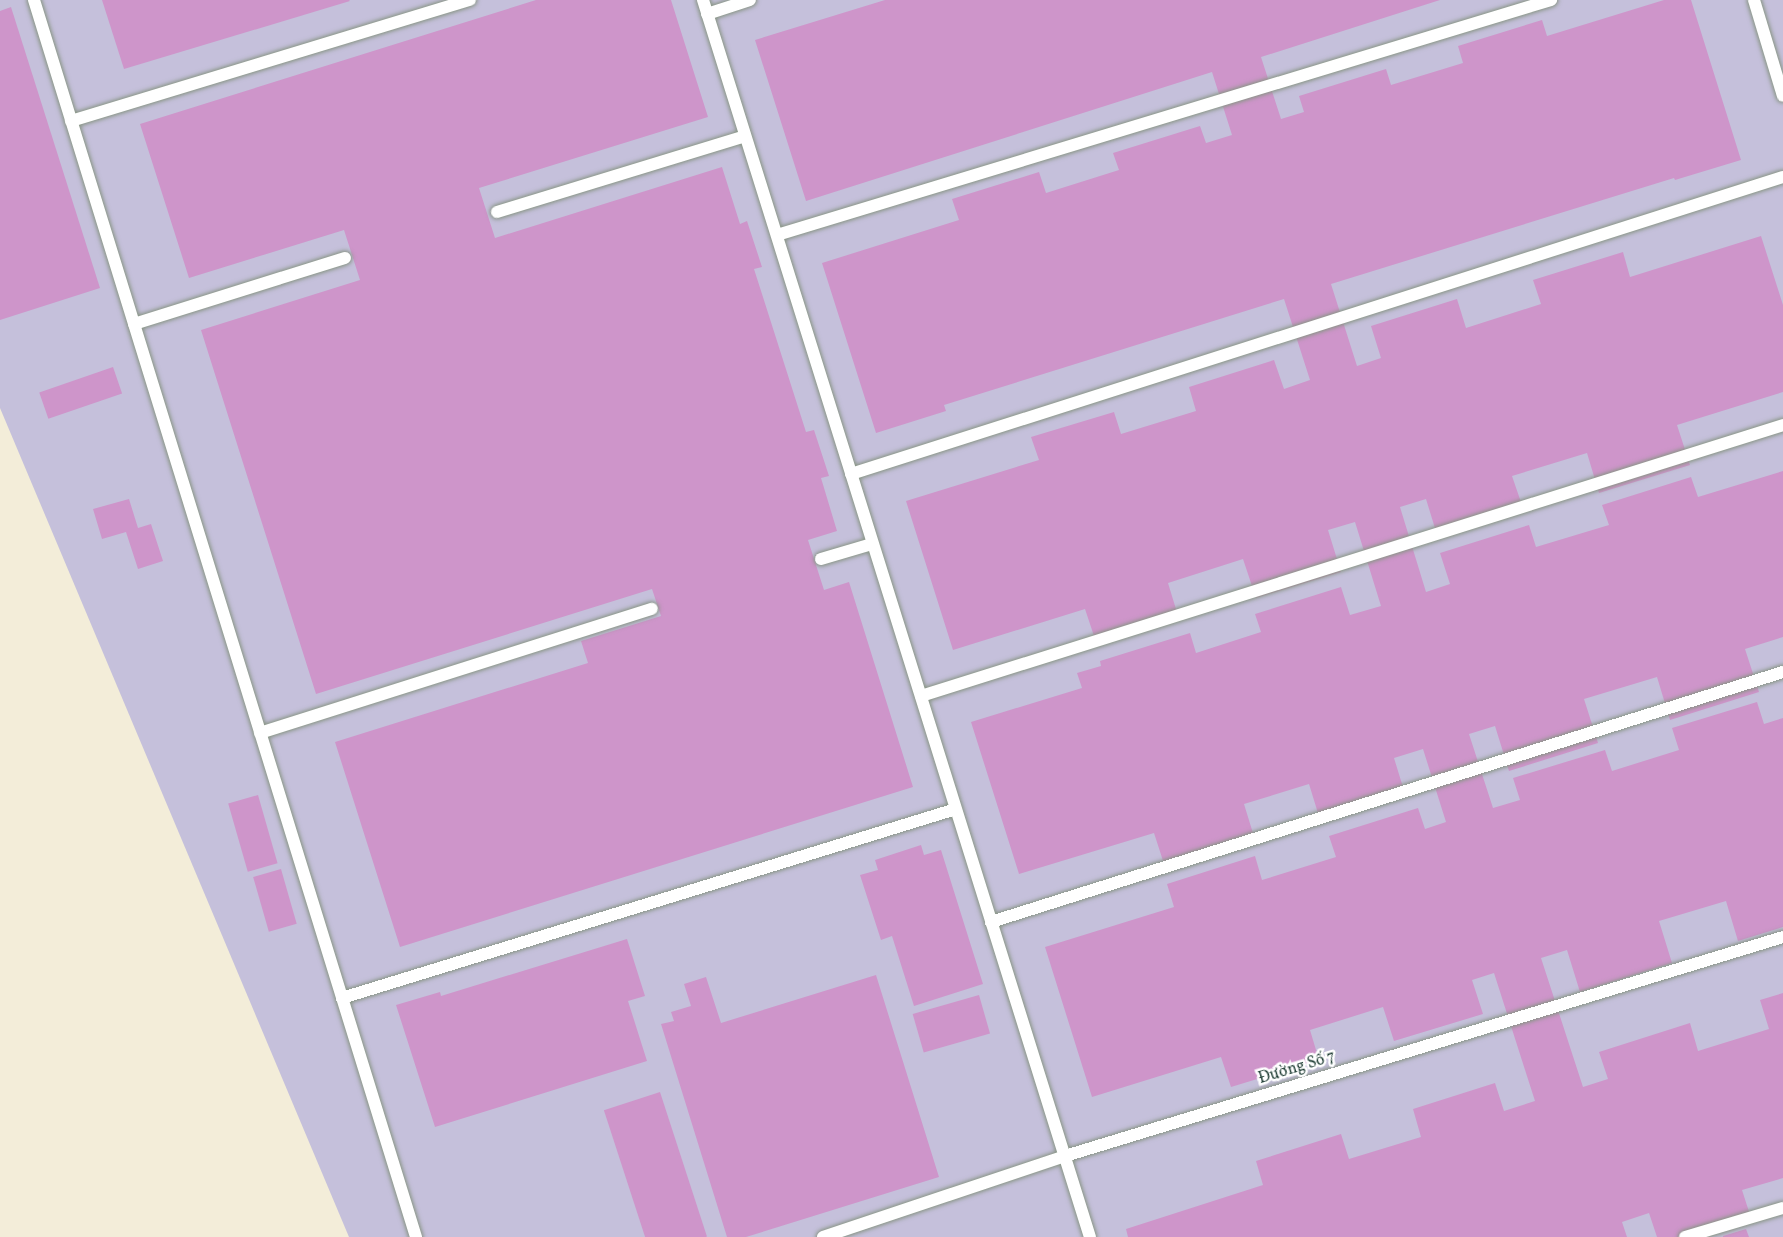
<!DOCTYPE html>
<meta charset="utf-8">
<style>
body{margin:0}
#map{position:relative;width:1783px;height:1237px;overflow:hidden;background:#f3edd9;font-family:Vollkorn,serif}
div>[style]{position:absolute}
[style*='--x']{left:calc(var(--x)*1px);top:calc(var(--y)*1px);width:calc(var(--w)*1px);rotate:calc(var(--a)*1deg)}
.industrial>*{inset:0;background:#c5c0db}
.building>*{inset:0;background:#ce95ca;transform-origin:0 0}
.roads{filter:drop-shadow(0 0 2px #899586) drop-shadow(0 0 2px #899586)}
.service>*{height:12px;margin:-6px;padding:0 6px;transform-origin:6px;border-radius:6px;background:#fff}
span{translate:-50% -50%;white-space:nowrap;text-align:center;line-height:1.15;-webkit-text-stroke:5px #fff;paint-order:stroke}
.street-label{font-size:16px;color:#1f3d34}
</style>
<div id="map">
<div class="industrial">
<div style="clip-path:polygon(0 0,1783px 0,1783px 1237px,349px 1237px,0 408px)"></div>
</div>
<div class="building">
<div style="clip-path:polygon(102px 0,349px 0,350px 1px,124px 69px)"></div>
<div style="clip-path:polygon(536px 0,671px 0,708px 117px,479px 188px,495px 238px,722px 167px,740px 224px,747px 221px,762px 267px,754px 269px,806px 432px,814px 430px,829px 476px,821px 478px,837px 531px,808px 540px,824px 590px,849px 582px,913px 787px,400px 947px,335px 742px,588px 663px,581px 641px,661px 616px,652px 589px,316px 694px,201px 330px,360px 280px,344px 230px,189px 278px,140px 124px)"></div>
<div style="clip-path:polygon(885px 0,1440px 0,1261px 57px,1281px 119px,1304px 112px,1299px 96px,1386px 69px,1391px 85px,1463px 63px,1458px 46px,1542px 20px,1547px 36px,1664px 0,1691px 0,1741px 160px,1675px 180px,1674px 178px,1331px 284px,1357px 366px,1381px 358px,1371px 326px,1457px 299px,1466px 328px,1541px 304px,1533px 280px,1623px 252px,1630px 277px,1761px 236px,1783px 305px,1783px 392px,1677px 425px,1690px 465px,1599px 493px,1587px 453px,1512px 476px,1524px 511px,1438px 538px,1426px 499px,1400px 507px,1426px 592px,1450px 584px,1440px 553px,1529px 525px,1536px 547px,1609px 525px,1602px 505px,1691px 477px,1698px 497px,1783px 471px,1783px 637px,1745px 649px,1759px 692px,1670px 720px,1657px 677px,1584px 699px,1598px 743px,1509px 771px,1495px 726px,1469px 734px,1493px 808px,1520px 800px,1513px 778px,1605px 750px,1612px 771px,1679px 750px,1672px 728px,1757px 702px,1764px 724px,1783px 718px,1783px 927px,1738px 941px,1726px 901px,1659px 921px,1672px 963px,1580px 992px,1567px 950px,1541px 958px,1583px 1087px,1608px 1079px,1599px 1052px,1690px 1023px,1698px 1051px,1769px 1029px,1760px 1000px,1783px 993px,1783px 1178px,1742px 1190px,1751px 1218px,1691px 1237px,1657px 1237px,1649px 1213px,1622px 1222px,1627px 1237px,1128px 1237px,1126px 1229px,1263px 1185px,1256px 1161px,1341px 1134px,1349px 1159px,1421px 1137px,1413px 1109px,1495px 1083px,1504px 1111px,1535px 1101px,1494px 973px,1472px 980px,1483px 1014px,1394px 1041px,1383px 1007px,1310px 1030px,1319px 1060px,1231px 1087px,1221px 1057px,1092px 1097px,1045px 947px,1174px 907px,1167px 884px,1255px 856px,1262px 880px,1336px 857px,1329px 836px,1418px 808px,1425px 829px,1446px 822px,1423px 749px,1394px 758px,1406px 797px,1321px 823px,1309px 784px,1244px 804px,1256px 843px,1166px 870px,1154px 833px,1019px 874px,971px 722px,1082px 688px,1077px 673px,1101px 666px,1100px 661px,1190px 633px,1196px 653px,1261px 632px,1255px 614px,1341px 587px,1350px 615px,1381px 606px,1355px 522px,1328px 530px,1341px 572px,1256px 598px,1243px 559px,1168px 583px,1179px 619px,1097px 645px,1085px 609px,953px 650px,906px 501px,1039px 460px,1031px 437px,1114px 412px,1121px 434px,1196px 411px,1189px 387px,1274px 360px,1284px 389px,1310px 380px,1284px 299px,944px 405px,946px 411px,876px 433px,822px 263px,959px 220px,952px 199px,1039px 172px,1046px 193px,1119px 170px,1113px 153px,1200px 126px,1206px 143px,1232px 135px,1212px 72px,806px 201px,755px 40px)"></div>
<div style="clip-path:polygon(11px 7px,100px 288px,0 320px,0 11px)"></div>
<div style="left:113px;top:367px;width:28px;height:78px;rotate:71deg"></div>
<div style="clip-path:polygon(129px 499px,138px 528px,151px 524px,163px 561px,138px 569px,126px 532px,102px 539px,93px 509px)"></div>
<div style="left:258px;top:795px;width:71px;height:31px;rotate:74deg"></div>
<div style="clip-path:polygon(921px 845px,924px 855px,941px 850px,983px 984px,914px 1006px,892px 936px,881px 940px,860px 875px,878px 870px,875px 860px)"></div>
<div style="left:281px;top:869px;width:57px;height:29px;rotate:74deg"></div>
<div style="clip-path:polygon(627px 939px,645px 996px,628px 1001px,647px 1061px,435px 1127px,396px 1005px,440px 992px,441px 996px)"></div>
<div style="clip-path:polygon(876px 975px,939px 1177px,746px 1237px,727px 1237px,661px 1024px,674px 1021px,671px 1012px,691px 1006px,684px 984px,706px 977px,721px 1023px)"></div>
<div style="left:979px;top:995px;width:40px;height:69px;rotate:74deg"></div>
<div style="left:660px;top:1092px;width:152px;height:59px;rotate:72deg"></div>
<div style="clip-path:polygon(1746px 1229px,1749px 1237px,1723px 1237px,1723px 1236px)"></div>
</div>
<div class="roads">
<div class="service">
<div style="--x:34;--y:0;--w:1295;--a:72.84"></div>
<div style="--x:703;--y:0;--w:1296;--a:72.63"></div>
<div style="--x:1754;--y:0;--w:100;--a:73.2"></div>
<div style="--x:707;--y:14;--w:45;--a:-18"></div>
<div style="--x:71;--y:121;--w:417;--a:-16.9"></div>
<div style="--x:497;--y:212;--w:259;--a:-17"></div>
<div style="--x:777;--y:235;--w:809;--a:-16.89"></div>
<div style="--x:134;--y:324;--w:221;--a:-17.4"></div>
<div style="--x:851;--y:474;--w:978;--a:-17.68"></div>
<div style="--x:821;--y:559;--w:53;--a:-16.4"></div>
<div style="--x:921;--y:696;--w:904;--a:-17.45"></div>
<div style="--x:260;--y:733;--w:411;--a:-17.6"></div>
<div style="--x:991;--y:922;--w:831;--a:-17.52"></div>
<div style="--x:342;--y:998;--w:642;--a:-17.11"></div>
<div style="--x:823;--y:1237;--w:255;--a:-18.5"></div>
<div style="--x:1065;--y:1156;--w:751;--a:-16.96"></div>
<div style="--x:1685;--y:1237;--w:102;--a:-16.5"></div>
</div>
</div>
<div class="street-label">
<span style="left:1297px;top:1068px;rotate:-17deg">Đường Số 7</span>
</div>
</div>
